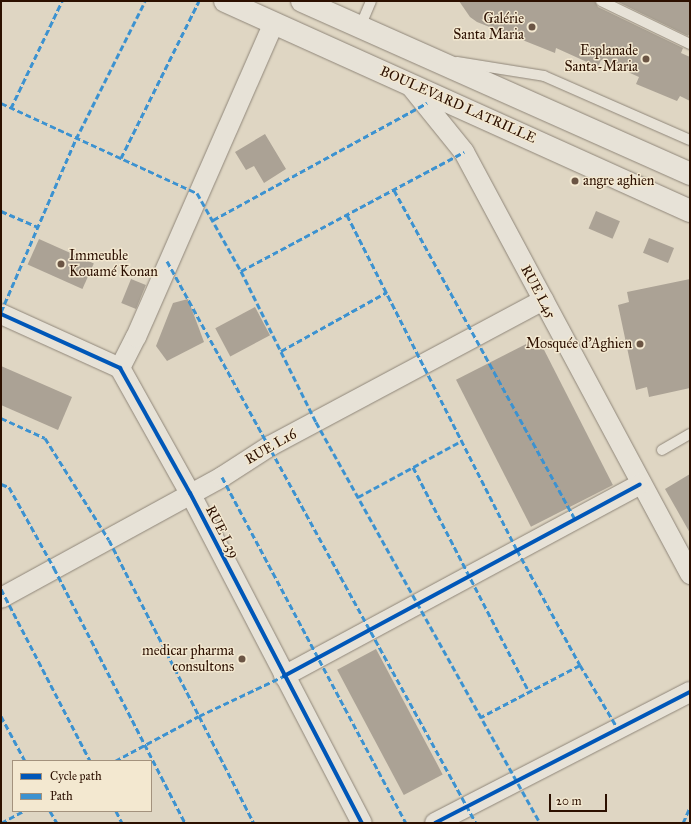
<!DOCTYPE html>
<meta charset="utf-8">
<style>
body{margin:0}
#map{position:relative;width:691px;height:824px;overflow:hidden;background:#dfd6c3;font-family:"IM FELL Great Primer",serif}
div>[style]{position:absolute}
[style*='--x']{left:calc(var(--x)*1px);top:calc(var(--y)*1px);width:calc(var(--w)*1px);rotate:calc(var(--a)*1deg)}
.building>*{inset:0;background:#aba295;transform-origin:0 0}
.roads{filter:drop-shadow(0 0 1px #8f8679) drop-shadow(0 0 1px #8f8679)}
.lane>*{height:10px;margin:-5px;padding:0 5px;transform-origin:5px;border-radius:5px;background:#e7e2d7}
.street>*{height:20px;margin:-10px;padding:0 10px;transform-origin:10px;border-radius:10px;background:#e7e2d7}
.secondary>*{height:22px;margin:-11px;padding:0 11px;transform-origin:11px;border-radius:11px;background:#e7e2d7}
.quiet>*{height:3px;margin-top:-1.5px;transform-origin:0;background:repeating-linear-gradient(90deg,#3c92d0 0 6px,transparent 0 9px)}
.cycleway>*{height:4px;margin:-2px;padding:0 2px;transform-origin:2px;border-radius:2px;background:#0057b8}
.dots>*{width:11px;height:11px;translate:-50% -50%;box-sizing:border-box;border:2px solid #f3e8d0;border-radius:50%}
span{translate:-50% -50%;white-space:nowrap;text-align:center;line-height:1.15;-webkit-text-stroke:3px #f3e8d0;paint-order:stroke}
.poi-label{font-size:14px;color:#2c1000}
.right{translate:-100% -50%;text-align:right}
.left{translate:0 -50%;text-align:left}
.street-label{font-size:14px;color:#2c1000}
.frame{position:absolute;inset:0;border:2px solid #2c1000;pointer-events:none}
.legend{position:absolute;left:12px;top:760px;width:140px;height:52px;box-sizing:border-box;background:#f3e8d0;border:1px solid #a3927d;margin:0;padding:5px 7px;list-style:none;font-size:12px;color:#2c1000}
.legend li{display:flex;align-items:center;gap:8px;height:20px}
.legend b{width:20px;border:1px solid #a3927d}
.scale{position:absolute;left:549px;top:794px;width:58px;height:18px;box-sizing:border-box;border:2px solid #2c1000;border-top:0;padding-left:5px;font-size:12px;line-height:14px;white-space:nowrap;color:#2c1000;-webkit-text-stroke:3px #f3e8d0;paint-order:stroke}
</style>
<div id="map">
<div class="building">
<div style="clip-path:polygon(459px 1px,595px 1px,598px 7px,683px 48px,681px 53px,690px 57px,690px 101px,680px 96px,677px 101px,636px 84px,639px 77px,601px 60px,598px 67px,556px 48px,555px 53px,477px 22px,470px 17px)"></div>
<div style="clip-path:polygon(616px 1px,690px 1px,690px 33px,688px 36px)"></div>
<div style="clip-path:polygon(265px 134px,286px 169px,264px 183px,254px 166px,246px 170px,235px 152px)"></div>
<div style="left:596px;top:211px;width:26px;height:19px;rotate:23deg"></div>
<div style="left:649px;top:238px;width:27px;height:16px;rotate:22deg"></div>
<div style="left:39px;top:239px;width:60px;height:28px;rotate:24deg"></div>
<div style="left:131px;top:279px;width:16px;height:26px;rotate:22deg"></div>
<div style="clip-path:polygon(690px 279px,690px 388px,649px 397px,647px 387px,636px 390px,618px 305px,629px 302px,627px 292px)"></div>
<div style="clip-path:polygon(188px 299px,204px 342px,167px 361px,156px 346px,173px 303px)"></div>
<div style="left:255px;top:307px;width:32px;height:45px;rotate:62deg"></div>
<div style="left:538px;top:338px;width:165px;height:92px;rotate:63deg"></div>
<div style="clip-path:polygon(1px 366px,72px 397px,58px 430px,1px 405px)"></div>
<div style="clip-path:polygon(690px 474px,690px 533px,665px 489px)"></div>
<div style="left:376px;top:649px;width:142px;height:44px;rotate:62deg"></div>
</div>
<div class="roads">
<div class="lane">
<div style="--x:601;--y:1;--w:99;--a:25.8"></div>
<div style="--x:360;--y:27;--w:28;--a:-67"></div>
<div style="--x:457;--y:62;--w:88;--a:9.1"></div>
<div style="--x:544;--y:76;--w:159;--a:23.7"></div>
<div style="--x:662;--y:450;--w:32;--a:-30"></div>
</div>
<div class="street">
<div style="--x:409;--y:84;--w:87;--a:51"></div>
<div style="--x:464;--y:152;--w:479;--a:61.8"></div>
<div style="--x:1;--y:314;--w:131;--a:24.4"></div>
<div style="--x:120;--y:368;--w:143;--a:60.8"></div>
<div style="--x:190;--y:493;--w:372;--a:62.5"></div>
<div style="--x:120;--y:368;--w:35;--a:-63"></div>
<div style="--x:136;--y:337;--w:343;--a:-66.3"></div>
<div style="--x:1;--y:598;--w:252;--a:-28.7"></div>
<div style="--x:222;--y:477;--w:57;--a:-32.9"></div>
<div style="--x:270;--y:446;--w:310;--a:-28.1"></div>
<div style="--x:284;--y:676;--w:404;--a:-28.3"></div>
<div style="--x:435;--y:823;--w:287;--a:-27.2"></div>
</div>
<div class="secondary">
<div style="--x:225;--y:1;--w:510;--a:24.3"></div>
<div style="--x:302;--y:1;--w:425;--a:24"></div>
</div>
</div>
<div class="quiet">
<div style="--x:1;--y:103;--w:216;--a:24.7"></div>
<div style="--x:197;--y:193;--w:90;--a:60.6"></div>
<div style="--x:241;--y:271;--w:169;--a:63.6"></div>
<div style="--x:316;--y:422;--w:459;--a:60.8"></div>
<div style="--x:11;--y:108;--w:119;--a:-64.5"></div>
<div style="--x:121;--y:158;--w:175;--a:-63.6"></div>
<div style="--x:394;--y:190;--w:376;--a:61.2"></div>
<div style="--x:1;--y:211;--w:40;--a:23.4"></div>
<div style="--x:347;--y:215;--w:376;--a:63.1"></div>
<div style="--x:517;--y:550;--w:131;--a:61.3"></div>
<div style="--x:580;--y:665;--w:112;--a:152.3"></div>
<div style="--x:213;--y:220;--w:244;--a:-28.7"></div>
<div style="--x:167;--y:261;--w:641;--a:61.2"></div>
<div style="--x:241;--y:271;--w:253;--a:-28.1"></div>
<div style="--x:1;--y:312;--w:189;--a:-66.6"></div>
<div style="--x:76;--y:139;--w:154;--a:-63.4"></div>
<div style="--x:281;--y:351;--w:121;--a:-29.1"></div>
<div style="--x:1;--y:418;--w:48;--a:24.4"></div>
<div style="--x:45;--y:438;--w:120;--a:57.9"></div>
<div style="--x:109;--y:540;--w:318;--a:62.9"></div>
<div style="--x:413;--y:467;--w:253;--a:62.7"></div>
<div style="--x:222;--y:477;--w:392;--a:62"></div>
<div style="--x:1;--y:484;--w:9;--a:21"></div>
<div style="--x:9;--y:487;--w:93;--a:60.9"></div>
<div style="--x:54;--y:568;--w:287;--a:62.8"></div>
<div style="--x:358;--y:497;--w:119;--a:-28.5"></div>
<div style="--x:1;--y:589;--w:194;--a:62.6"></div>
<div style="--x:580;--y:665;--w:74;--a:59.3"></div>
<div style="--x:1;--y:716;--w:51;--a:61.9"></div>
<div style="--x:115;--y:761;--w:95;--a:-28.2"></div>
<div style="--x:199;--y:716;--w:94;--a:-25.2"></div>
<div style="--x:50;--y:811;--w:14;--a:60"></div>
<div style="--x:116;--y:811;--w:13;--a:63"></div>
<div style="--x:1;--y:823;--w:26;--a:-28"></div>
<div style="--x:683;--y:823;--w:17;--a:-66"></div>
</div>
<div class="cycleway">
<div style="--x:1;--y:314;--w:131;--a:24.4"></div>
<div style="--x:120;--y:368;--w:143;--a:60.8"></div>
<div style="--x:190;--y:493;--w:372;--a:62.5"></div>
<div style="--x:284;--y:676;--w:404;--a:-28.3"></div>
<div style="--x:435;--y:823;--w:287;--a:-27.2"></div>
</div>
<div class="dots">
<div style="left:532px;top:27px;background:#6b5544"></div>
<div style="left:646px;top:59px;background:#6b5544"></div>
<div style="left:575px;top:181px;background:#6b5544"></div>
<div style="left:61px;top:264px;background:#6b5544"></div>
<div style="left:640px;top:344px;background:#6b5544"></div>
<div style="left:242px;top:659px;background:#6b5544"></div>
</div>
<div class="poi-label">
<span class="right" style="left:524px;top:27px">Galérie<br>Santa Maria</span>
<span class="right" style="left:638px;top:59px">Esplanade<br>Santa-Maria</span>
<span class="left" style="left:583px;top:181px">angre aghien</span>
<span class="left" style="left:69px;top:264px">Immeuble<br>Kouamé Konan</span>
<span class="right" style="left:632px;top:344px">Mosquée d'Aghien</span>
<span class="right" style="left:234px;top:659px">medicar pharma<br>consultons</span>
</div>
<div class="street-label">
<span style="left:458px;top:105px;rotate:24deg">BOULEVARD LATRILLE</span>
<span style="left:538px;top:292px;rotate:62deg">RUE L45</span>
<span style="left:271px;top:447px;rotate:-30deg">RUE L16</span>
<span style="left:222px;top:532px;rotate:63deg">RUE L39</span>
</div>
<div class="frame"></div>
<ul class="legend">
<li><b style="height:5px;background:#0057b8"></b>Cycle path</li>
<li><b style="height:5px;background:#3c92d0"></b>Path</li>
</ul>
<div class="scale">20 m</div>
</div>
